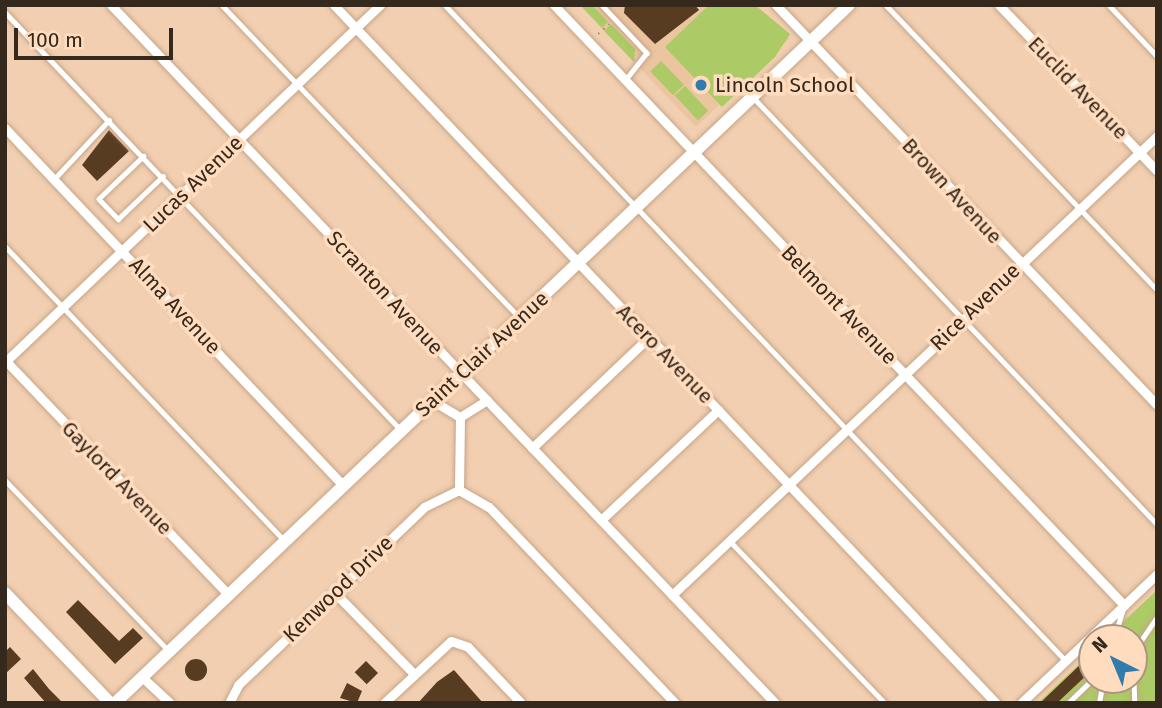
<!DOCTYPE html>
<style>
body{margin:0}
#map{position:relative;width:1162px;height:708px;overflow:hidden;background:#f2cfb1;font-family:"Fira Sans",sans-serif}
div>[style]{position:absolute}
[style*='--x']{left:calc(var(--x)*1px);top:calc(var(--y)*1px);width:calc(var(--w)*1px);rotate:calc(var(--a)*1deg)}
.built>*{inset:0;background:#ebc4a0}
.green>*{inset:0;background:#acca65;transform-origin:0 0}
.building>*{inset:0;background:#583c22;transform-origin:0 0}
.round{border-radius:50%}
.path>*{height:2px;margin-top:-1px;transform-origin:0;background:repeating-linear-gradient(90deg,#ac917a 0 2px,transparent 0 7px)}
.roads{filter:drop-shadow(0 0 2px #c6a588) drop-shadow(0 0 2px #c6a588)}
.service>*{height:4.5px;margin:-2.25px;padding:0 2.25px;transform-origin:2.25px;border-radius:2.25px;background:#fff}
.minor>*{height:9px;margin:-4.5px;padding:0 4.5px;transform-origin:4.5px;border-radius:4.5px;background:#fff}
.tertiary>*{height:12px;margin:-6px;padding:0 6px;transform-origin:6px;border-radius:6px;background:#fff}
.secondary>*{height:12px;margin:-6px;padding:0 6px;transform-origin:6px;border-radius:6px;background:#fff}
.dots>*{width:19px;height:19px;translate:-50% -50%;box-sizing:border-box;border:4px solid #ffdcbe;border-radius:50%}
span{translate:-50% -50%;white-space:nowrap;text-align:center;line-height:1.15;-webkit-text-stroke:7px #ffdcbe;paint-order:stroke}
.poi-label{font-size:21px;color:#35281d}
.left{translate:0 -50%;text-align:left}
.street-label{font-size:21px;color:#35281d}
.frame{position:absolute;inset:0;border:7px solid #35281d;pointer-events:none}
.north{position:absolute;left:1078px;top:624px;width:70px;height:70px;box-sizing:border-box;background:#ffdcbe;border:2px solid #ae947e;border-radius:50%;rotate:317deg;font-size:19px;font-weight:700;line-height:28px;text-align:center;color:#35281d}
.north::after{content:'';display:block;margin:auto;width:24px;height:32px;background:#317bae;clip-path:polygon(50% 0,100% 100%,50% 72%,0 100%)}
.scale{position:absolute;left:14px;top:28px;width:159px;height:32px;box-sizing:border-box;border:4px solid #35281d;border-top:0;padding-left:9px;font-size:21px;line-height:24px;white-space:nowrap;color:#35281d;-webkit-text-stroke:5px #ffdcbe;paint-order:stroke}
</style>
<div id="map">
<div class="built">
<div style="clip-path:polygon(580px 5px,755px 5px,790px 38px,696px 127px)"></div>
</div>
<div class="green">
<div style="clip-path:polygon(580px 5px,592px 5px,608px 22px,602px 28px)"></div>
<div style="clip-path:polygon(709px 5px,755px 5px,790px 34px,775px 57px,722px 107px,665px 47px)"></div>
<div style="clip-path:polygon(611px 24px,635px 49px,634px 62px,604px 31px)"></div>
<div style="left:661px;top:61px;width:33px;height:15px;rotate:46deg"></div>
<div style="left:685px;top:86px;width:34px;height:14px;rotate:47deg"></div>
<div style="clip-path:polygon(1157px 590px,1157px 703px,1038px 703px,1092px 652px,1092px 680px,1134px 680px,1134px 638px,1106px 638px)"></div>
</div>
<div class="building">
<div style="clip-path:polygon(625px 5px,695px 5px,699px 10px,655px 44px,624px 13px)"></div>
<div style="clip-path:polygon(109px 130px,129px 151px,97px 181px,82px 165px)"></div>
<div style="clip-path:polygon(78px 600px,119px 641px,133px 628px,143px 638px,115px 664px,66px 612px)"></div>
<div style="clip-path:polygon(10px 647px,21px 659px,5px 674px,5px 652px)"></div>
<div class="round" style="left:185px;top:659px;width:22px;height:22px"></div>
<div style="left:366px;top:661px;width:17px;height:16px;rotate:45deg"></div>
<div style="clip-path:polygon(1082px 663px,1090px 672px,1057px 703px,1040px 703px)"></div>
<div style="clip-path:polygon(33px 669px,49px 689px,63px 703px,46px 703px,24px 678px)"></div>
<div style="clip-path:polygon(454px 670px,483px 703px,418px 703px,437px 682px)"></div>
<div style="clip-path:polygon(347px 683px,362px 691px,357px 703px,340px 698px)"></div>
</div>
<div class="path">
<div style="--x:598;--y:34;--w:15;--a:-42"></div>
</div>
<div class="roads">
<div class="service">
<div style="--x:222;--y:5;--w:432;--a:46.4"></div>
<div style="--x:445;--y:5;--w:902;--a:46.57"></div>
<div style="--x:602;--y:5;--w:66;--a:46.8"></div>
<div style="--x:647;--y:53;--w:34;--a:128"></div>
<div style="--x:886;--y:5;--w:393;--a:46.4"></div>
<div style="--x:1109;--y:5;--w:70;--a:46.7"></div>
<div style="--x:5;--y:12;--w:576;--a:46.55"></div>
<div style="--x:753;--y:97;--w:588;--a:46.59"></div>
<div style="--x:144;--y:156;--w:62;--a:136.3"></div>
<div style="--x:99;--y:199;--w:28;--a:46"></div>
<div style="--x:118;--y:219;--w:62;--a:-43.7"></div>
<div style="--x:55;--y:178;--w:79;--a:-47"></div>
<div style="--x:5;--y:246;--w:407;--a:46.5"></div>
<div style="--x:5;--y:480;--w:234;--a:46.2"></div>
<div style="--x:731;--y:542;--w:223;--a:46.3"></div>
<div style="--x:1114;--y:638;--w:30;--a:-73"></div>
<div style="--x:1134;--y:670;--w:25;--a:-81"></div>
<div style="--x:1138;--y:645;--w:34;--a:-56"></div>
<div style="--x:1134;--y:680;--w:23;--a:88"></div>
<div style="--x:1068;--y:703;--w:33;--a:-44"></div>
<div style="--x:1099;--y:703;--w:23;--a:-80"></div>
</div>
<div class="minor">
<div style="--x:111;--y:5;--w:963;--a:46.43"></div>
<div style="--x:334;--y:5;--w:962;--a:46.52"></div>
<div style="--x:554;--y:5;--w:828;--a:46.47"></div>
<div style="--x:776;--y:5;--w:552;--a:46.39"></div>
<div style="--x:999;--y:5;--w:229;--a:46.4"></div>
<div style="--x:5;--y:128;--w:493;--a:46.6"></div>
<div style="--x:5;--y:360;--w:325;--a:46.4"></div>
<div style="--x:5;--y:362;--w:518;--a:-43.59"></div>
<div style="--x:433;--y:401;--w:31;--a:31"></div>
<div style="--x:460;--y:417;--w:73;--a:90.8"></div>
<div style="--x:459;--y:490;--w:34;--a:30"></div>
<div style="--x:489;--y:507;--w:270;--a:46.5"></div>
<div style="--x:460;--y:417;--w:32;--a:-32"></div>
<div style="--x:532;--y:448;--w:161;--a:-43.5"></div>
<div style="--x:601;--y:520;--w:161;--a:-43.2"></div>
<div style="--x:335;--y:593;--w:112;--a:45.7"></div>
<div style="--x:672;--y:595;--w:668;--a:-43.42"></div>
<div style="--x:142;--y:677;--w:38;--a:43"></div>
<div style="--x:229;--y:703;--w:20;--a:-63"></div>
<div style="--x:238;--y:685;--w:257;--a:-43.7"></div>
<div style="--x:424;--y:507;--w:39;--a:-26"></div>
<div style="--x:384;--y:703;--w:91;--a:-42.8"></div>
<div style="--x:451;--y:641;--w:18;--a:19"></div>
<div style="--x:468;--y:647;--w:77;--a:46.6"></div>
<div style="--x:1021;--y:703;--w:187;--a:-43.5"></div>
</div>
<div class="tertiary">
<div style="--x:115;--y:703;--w:1013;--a:-43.56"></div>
</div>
<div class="secondary">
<div style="--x:5;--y:593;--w:152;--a:46.3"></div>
</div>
</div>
<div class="dots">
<div style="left:701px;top:85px;background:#317bae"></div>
</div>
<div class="poi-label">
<span class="left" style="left:715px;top:85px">Lincoln School</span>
</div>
<div class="street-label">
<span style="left:1078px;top:88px;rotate:46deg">Euclid Avenue</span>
<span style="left:193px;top:184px;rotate:-44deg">Lucas Avenue</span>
<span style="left:952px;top:191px;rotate:47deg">Brown Avenue</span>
<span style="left:385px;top:293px;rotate:47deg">Scranton Avenue</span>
<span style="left:839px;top:305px;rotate:46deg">Belmont Avenue</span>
<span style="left:175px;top:306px;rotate:47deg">Alma Avenue</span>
<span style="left:975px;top:307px;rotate:-44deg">Rice Avenue</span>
<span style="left:482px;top:354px;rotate:-43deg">Saint Clair Avenue</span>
<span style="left:665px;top:354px;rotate:46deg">Acero Avenue</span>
<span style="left:117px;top:478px;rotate:46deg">Gaylord Avenue</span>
<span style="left:338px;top:589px;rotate:-44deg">Kenwood Drive</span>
</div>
<div class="frame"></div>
<div class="north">N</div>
<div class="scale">100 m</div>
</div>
